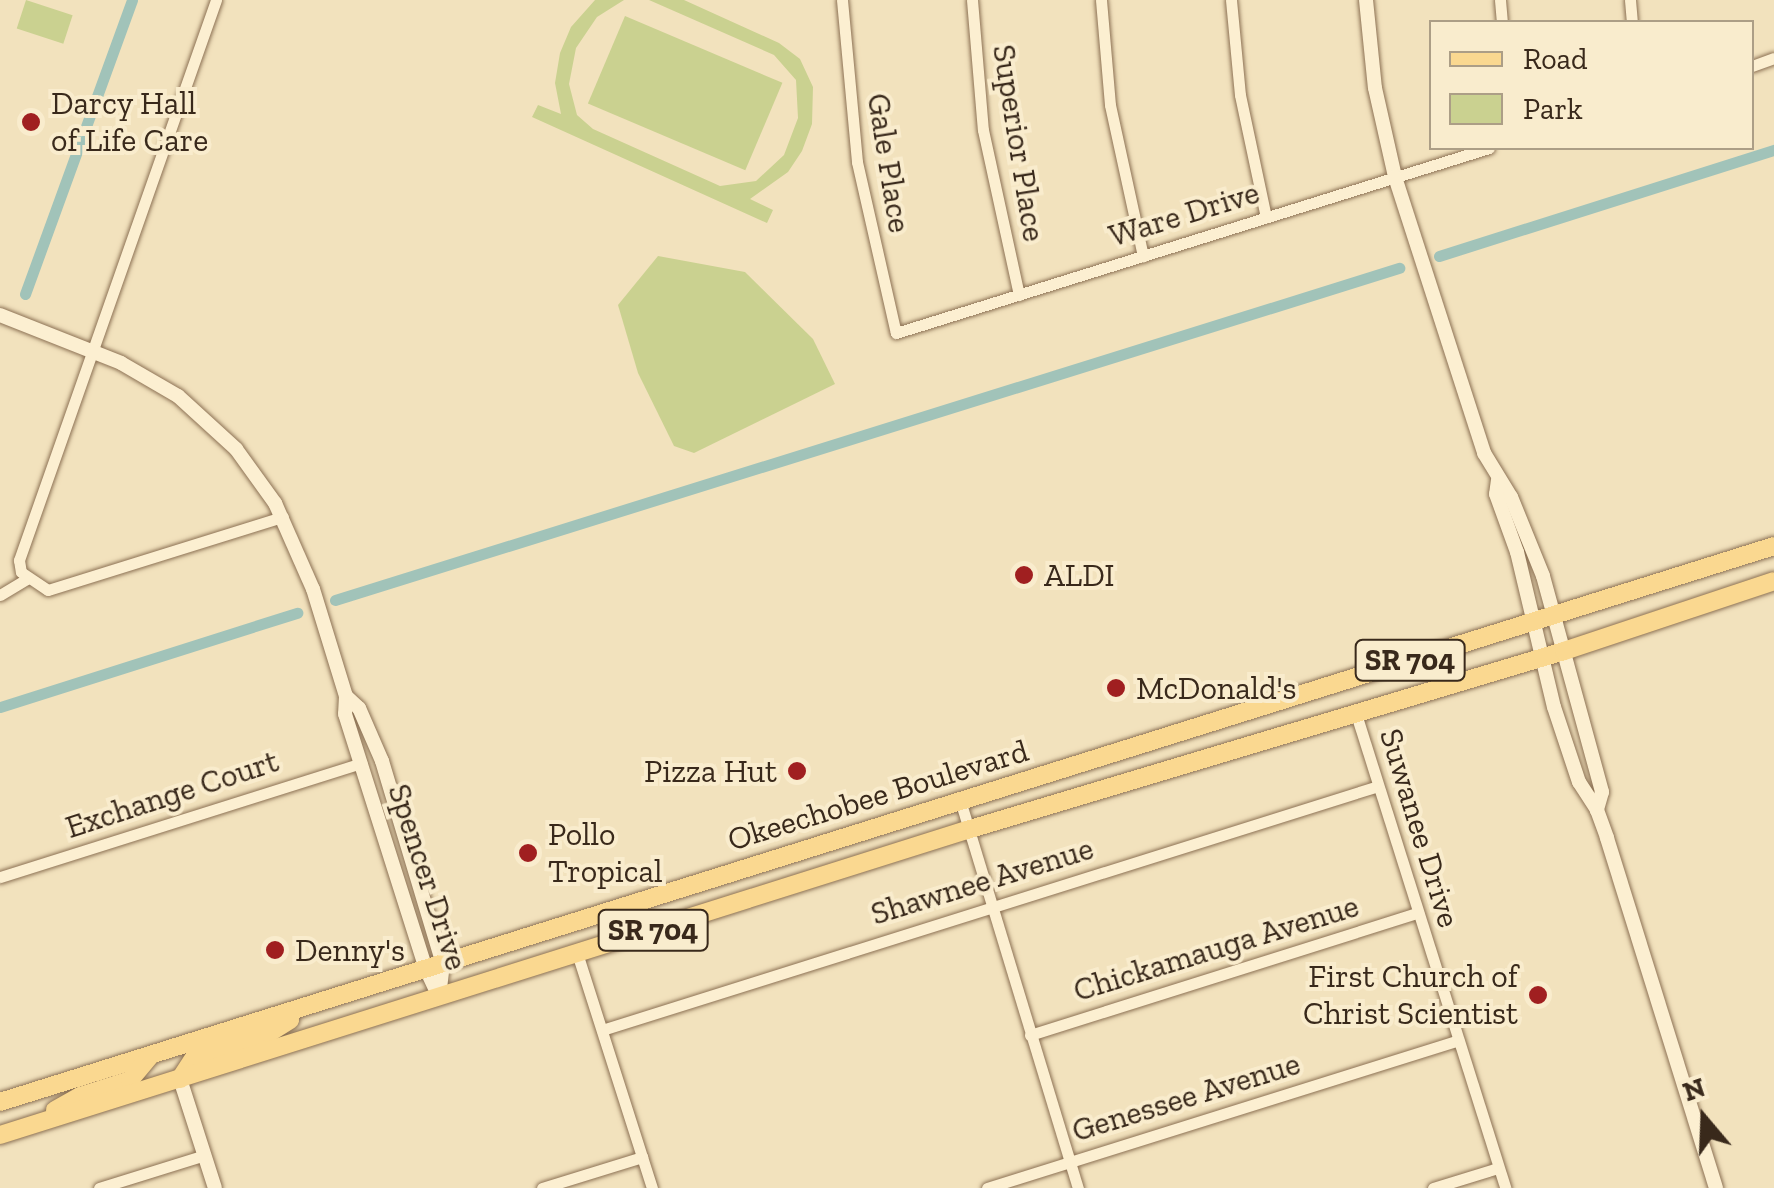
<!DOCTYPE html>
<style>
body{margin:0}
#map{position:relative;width:1774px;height:1188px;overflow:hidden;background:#f2e2bd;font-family:"Zilla Slab",serif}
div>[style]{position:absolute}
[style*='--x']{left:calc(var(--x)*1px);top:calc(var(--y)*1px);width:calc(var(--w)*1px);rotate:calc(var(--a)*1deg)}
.green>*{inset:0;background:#cad190;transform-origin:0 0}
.canal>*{height:11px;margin:-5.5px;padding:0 5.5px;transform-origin:5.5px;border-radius:5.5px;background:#a1c3b9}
.roads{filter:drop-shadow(0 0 2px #8c7154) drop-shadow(0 0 2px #8c7154)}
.minor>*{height:11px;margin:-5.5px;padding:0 5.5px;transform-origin:5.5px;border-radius:5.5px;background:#fcefd1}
.tertiary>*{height:14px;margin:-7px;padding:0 7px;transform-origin:7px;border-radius:7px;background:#fcefd1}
.primary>*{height:18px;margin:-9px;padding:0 9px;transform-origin:9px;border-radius:9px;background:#fad890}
.dots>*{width:28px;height:28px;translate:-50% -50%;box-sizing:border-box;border:5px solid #f9eccd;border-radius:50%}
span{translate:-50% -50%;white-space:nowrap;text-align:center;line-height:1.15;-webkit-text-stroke:8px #f9eccd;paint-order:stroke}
.shield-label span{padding:2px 8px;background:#f9eccd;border:2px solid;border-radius:8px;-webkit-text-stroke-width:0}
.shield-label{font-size:30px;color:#39291b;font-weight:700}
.poi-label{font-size:32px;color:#39291b}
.left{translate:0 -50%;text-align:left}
.right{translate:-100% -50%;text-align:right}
.street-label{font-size:32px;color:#39291b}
.legend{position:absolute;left:1429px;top:20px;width:325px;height:130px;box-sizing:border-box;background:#f9eccd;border:2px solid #ac9e86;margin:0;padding:12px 18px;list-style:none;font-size:30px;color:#39291b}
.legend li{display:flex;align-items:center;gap:20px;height:50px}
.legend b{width:50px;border:2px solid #ac9e86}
.north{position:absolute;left:1654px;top:1068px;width:100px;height:100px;-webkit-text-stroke:8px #f9eccd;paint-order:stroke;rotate:341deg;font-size:28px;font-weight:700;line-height:40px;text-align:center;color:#39291b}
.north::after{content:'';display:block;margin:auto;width:35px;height:45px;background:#39291b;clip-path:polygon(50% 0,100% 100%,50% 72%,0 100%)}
</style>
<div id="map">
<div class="green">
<div style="left:26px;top:0;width:49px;height:30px;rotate:18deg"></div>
<div style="clip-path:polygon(595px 0,624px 0,597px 17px,576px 48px,569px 84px,577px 115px,593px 129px,720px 186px,756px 181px,784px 155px,798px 118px,796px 80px,774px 55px,649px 0,684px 0,779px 43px,800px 59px,813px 87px,812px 124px,802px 151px,788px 172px,750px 199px,773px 210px,767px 223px,532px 117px,538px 105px,561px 114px,555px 83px,560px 53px,571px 27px)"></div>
<div style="left:625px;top:16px;width:171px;height:95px;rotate:23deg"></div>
<div style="clip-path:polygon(658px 256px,745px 272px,813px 339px,835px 384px,694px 453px,674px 446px,638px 373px,618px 305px)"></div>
</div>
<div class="canal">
<div style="--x:1439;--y:256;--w:351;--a:-17.6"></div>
<div style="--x:25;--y:294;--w:313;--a:-70"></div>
<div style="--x:335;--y:600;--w:1115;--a:-17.33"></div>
<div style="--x:0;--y:707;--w:312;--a:-17.6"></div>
</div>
<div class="roads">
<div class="minor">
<div style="--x:216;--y:0;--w:594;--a:109.38"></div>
<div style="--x:19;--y:560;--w:12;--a:81"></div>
<div style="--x:21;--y:572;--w:32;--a:34"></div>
<div style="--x:48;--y:590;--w:246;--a:-17.3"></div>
<div style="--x:842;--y:0;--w:163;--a:84.7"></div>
<div style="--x:857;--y:162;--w:175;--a:77.2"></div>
<div style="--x:896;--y:333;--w:621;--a:-17.33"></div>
<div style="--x:972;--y:0;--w:130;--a:85.2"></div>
<div style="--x:983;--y:130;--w:169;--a:77.7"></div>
<div style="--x:1101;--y:0;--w:105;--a:85.1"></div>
<div style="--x:1110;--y:105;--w:155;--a:77.7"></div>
<div style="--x:1231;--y:0;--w:95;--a:84.6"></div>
<div style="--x:1240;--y:95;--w:125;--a:78"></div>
<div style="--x:1500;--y:0;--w:22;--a:85"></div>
<div style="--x:1630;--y:0;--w:22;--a:85"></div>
<div style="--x:1752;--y:66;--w:23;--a:-20"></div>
<div style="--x:0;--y:595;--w:31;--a:-31"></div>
<div style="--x:1356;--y:714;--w:497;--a:72.5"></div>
<div style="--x:960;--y:800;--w:406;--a:73.1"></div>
<div style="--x:0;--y:877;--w:379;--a:-17.5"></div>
<div style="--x:577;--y:953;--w:247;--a:72.3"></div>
<div style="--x:602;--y:1030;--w:813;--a:-17.45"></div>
<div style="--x:1030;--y:1035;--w:407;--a:-17.5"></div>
<div style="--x:99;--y:1188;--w:111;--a:-17.3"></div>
<div style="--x:542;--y:1188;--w:105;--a:-17.2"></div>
<div style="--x:987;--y:1188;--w:494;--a:-17.4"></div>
<div style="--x:1433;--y:1188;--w:68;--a:-17.1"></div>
</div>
<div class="tertiary">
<div style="--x:1366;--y:0;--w:88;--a:84.2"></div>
<div style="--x:1375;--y:88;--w:91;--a:77.3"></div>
<div style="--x:1395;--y:177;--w:290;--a:72.1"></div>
<div style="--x:1484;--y:453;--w:52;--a:58.5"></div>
<div style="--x:1511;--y:497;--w:85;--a:67.9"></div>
<div style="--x:1543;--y:576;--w:224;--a:74.7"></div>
<div style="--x:1602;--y:792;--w:19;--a:106"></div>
<div style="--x:0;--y:315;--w:130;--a:21.6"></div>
<div style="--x:121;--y:363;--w:66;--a:30.1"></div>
<div style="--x:178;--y:396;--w:79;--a:42.4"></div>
<div style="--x:236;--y:449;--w:67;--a:54.2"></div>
<div style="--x:275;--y:503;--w:94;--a:66.2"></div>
<div style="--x:313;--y:589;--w:112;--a:72.9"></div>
<div style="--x:346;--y:696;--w:18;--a:93"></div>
<div style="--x:345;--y:714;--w:268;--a:72.4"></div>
<div style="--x:426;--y:969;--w:31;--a:65"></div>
<div style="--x:1498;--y:480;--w:14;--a:98"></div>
<div style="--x:1496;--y:494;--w:62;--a:70.1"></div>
<div style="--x:1517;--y:552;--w:159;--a:76.6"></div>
<div style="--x:1554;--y:707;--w:79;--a:71.6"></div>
<div style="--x:1579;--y:782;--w:33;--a:57"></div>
<div style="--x:1597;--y:810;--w:30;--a:70"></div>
<div style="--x:1607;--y:838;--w:367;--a:72.7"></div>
<div style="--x:346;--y:696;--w:18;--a:43"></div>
<div style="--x:359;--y:708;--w:58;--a:66.5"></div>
<div style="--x:382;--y:761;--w:212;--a:73.3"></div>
<div style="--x:443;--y:964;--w:31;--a:97"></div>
<div style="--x:180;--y:1079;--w:114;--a:72.2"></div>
</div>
<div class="primary">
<div style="--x:180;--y:1079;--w:27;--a:-57"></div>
<div style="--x:195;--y:1056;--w:77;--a:-17.3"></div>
<div style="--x:269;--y:1033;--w:25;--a:-32"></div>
<div style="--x:0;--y:1102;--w:1859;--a:-17.4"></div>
<div style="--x:55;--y:1110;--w:29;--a:-29"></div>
<div style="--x:80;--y:1096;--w:52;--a:-17.7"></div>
<div style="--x:130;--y:1080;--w:33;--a:-50"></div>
<div style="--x:0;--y:1135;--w:1014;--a:-17.51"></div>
<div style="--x:967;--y:830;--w:623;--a:-16.69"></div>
<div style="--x:1564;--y:651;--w:221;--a:-18.4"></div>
</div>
</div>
<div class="dots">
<div style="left:31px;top:122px;background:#a01f20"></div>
<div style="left:1024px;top:575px;background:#a01f20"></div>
<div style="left:1116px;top:688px;background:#a01f20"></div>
<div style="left:797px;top:771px;background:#a01f20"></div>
<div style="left:528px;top:853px;background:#a01f20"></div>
<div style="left:275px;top:950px;background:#a01f20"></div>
<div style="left:1538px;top:995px;background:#a01f20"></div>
</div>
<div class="shield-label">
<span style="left:1410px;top:660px">SR 704</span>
<span style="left:653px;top:930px">SR 704</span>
</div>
<div class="poi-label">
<span class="left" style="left:51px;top:122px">Darcy Hall<br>of Life Care</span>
<span class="left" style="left:1044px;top:575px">ALDI</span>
<span class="left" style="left:1136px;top:688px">McDonald's</span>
<span class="right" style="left:777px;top:771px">Pizza Hut</span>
<span class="left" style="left:548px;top:853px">Pollo<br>Tropical</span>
<span class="left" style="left:295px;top:950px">Denny's</span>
<span class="right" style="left:1518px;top:995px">First Church of<br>Christ Scientist</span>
</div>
<div class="street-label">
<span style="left:1019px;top:143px;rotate:81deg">Superior Place</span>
<span style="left:889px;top:163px;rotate:81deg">Gale Place</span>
<span style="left:1184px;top:214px;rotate:-17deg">Ware Drive</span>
<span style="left:172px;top:794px;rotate:-18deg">Exchange Court</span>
<span style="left:878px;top:795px;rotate:-17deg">Okeechobee Boulevard</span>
<span style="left:1420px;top:828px;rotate:73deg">Suwanee Drive</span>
<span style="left:428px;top:877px;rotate:72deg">Spencer Drive</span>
<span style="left:982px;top:881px;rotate:-17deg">Shawnee Avenue</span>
<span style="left:1216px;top:948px;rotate:-17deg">Chickamauga Avenue</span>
<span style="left:1186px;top:1097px;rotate:-17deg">Genessee Avenue</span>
</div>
<ul class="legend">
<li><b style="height:12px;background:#fad890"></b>Road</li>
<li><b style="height:28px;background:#cad190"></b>Park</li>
</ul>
<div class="north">N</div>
</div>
